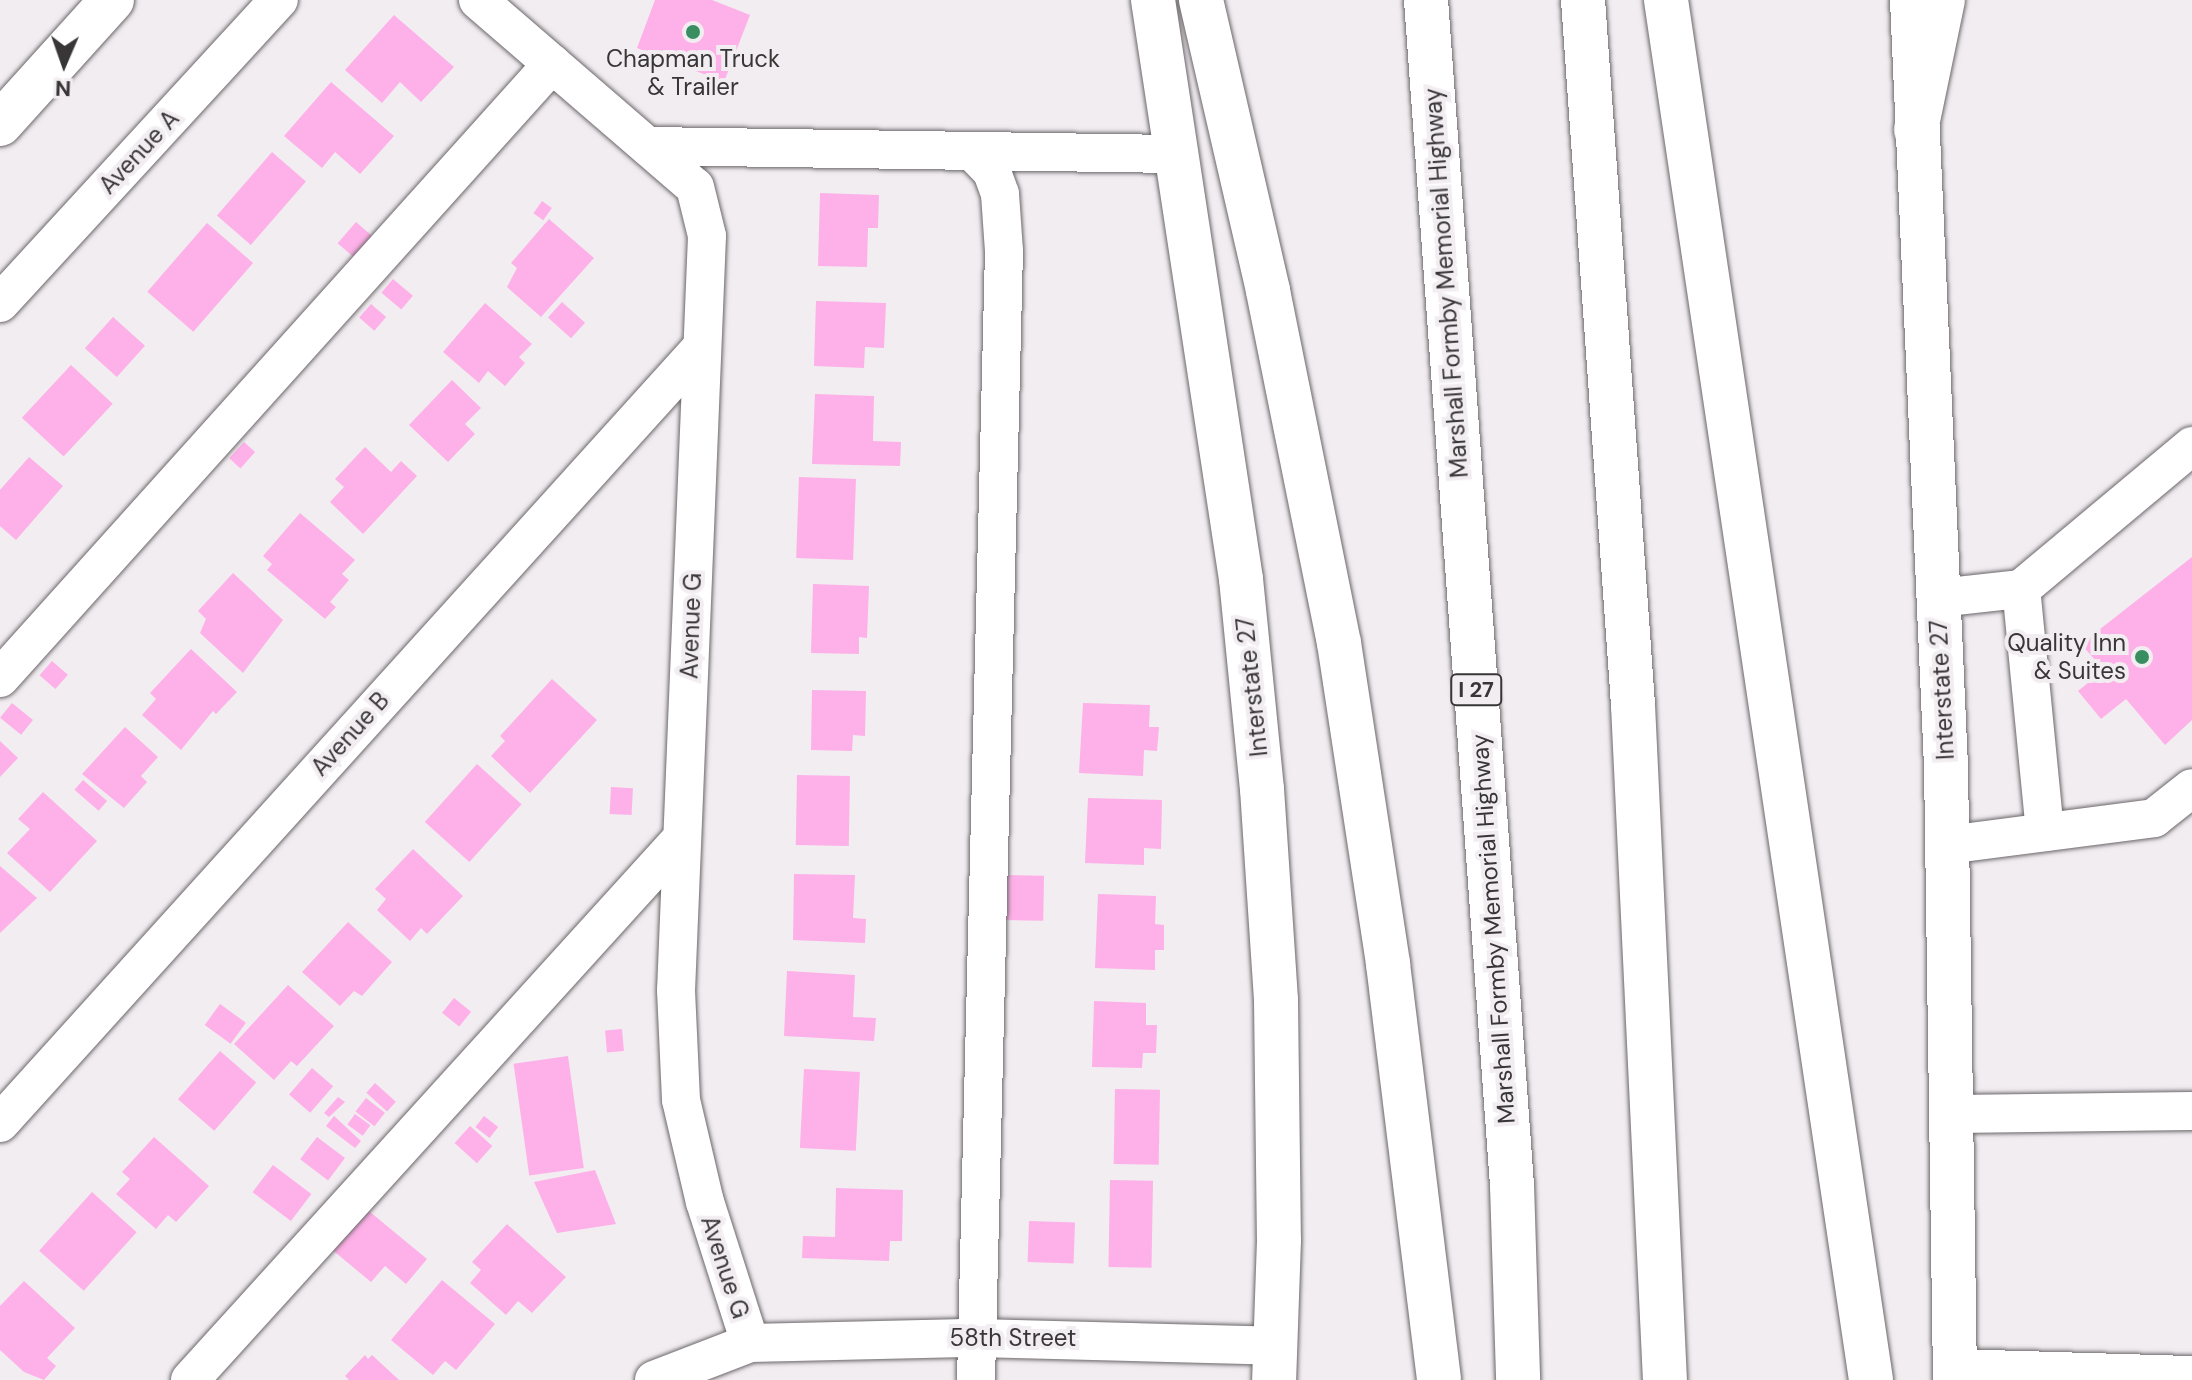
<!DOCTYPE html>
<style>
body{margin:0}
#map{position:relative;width:2192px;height:1380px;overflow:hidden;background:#f2edf1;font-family:"DM Sans",sans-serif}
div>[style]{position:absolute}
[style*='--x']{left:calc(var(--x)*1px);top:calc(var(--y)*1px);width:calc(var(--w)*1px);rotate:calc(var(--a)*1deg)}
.building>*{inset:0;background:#feb0e8;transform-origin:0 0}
.roads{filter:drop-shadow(0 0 2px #6b676a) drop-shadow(0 0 2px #6b676a)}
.minor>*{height:38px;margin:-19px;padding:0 19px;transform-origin:19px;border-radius:19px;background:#fff}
.major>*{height:44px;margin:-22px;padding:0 22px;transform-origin:22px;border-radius:22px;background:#fff}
.highway>*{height:44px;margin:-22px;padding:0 22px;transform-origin:22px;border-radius:22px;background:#fff}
.dots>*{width:22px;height:22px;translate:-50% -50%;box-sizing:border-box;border:4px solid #f2edf1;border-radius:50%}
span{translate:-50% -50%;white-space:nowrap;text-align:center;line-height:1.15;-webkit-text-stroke:8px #f2edf1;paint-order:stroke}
.shield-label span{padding:2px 6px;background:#f2edf1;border:2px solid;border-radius:6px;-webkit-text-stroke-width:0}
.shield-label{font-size:22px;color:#383637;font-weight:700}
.poi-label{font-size:24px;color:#383637}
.right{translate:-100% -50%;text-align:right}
.street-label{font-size:24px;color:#383637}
.north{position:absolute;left:24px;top:24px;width:80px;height:80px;-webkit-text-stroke:6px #f2edf1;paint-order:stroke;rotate:182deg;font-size:22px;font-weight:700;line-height:32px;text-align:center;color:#383637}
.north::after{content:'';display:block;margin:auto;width:28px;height:36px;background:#383637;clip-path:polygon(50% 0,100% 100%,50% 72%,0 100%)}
</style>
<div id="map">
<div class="building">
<div style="clip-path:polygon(655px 0,712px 0,750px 15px,724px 82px,637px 48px)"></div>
<div style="clip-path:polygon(394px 15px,454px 67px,421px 102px,400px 82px,382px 103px,345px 70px)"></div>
<div style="clip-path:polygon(331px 82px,394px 136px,360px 174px,335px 152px,322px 168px,284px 136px)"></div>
<div style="left:272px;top:152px;width:45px;height:84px;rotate:41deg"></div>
<div style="clip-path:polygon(820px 193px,879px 195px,878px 228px,868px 228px,867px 267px,818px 266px)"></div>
<div style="left:542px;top:201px;width:12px;height:15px;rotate:35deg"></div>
<div style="clip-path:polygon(549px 219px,594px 258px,541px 317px,507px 287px,517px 268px,511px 263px)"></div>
<div style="left:356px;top:222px;width:21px;height:28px;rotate:41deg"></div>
<div style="left:207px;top:223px;width:61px;height:91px;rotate:41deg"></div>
<div style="left:393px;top:279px;width:26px;height:18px;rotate:40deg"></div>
<div style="clip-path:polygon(816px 301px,886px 303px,884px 348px,865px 347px,864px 368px,814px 366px)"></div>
<div style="left:562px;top:302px;width:31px;height:21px;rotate:42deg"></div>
<div style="clip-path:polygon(485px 303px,532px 344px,519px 357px,525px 363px,505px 386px,488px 371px,479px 383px,443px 352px)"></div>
<div style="left:371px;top:304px;width:20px;height:18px;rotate:41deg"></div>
<div style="left:113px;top:317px;width:43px;height:42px;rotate:42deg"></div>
<div style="left:71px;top:365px;width:57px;height:72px;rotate:43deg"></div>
<div style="clip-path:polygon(452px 380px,481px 408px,465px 424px,475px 434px,448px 462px,409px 425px)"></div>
<div style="clip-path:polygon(815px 394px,874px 396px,873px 441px,901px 442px,900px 466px,812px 464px)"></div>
<div style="left:244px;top:442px;width:15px;height:22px;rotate:42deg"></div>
<div style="clip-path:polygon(365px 447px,391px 472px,401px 461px,417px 476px,363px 534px,330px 502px,344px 487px,335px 479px)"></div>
<div style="clip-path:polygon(29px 457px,63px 486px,16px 540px,0 526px,0 490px)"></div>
<div style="left:799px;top:477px;width:57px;height:81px;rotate:2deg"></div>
<div style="clip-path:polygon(300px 513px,355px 560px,342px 574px,349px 580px,330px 602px,336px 607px,325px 619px,267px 570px,272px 564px,263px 556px)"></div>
<div style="clip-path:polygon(2192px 557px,2192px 720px,2165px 745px,2126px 699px,2101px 719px,2078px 691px,2104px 670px,2081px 644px)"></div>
<div style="clip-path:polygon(233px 573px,283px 620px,243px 673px,200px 633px,206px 619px,198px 611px)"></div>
<div style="clip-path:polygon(813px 584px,869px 586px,867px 638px,859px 637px,859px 654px,811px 653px)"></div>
<div style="clip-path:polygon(191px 649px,237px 692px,216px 714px,213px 711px,181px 750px,142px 715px,156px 699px,150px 693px)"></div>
<div style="left:52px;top:661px;width:21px;height:19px;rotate:41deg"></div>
<div style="clip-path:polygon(552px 679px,597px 720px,530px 793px,491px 756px,505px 741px,500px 736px)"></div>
<div style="clip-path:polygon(812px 690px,866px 691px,865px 736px,853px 735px,852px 751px,811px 750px)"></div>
<div style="left:12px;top:703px;width:27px;height:19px;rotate:39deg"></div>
<div style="clip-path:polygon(1083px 703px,1150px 705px,1149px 727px,1159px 727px,1157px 751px,1144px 750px,1143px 776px,1079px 773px)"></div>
<div style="clip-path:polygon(125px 727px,158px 757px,141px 776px,147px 782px,124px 808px,82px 774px)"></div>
<div style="clip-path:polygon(0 741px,18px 758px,0 777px)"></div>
<div style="left:477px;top:764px;width:60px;height:78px;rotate:42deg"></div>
<div style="left:797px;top:775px;width:53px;height:70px;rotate:1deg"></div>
<div style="left:83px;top:780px;width:32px;height:13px;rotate:41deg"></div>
<div style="left:611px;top:787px;width:22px;height:27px;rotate:3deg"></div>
<div style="clip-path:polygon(43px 792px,97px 841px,50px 892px,7px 853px,30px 829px,18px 819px)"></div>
<div style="clip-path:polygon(1088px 798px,1162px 800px,1161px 849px,1144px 848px,1144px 865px,1085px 863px)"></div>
<div style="clip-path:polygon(413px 849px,463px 896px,427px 934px,421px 928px,410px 941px,377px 910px,386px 899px,375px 889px)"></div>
<div style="clip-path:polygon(0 866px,37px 898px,0 933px)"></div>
<div style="clip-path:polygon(794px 874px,855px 875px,853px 918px,866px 919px,865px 943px,793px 940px)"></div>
<div style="left:999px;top:875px;width:45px;height:45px;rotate:1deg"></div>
<div style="clip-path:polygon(1098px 894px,1156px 896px,1155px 924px,1164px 925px,1164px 950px,1155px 950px,1155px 970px,1095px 968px)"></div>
<div style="clip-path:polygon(348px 922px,392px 962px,362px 996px,354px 991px,340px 1006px,302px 972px)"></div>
<div style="clip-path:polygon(787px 971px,855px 975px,853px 1017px,876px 1018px,874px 1041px,784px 1036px)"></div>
<div style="clip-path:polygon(288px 985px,334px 1026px,297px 1066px,291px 1061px,274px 1080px,234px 1044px)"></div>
<div style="left:454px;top:998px;width:22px;height:19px;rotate:39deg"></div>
<div style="clip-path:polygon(1094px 1001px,1146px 1003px,1146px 1025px,1157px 1025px,1156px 1053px,1143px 1053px,1142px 1068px,1092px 1067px)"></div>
<div style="left:220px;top:1004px;width:32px;height:26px;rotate:36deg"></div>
<div style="left:622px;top:1029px;width:22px;height:17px;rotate:85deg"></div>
<div style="left:220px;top:1051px;width:48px;height:64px;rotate:41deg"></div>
<div style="left:568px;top:1056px;width:113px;height:55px;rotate:82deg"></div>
<div style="left:312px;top:1068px;width:28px;height:35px;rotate:41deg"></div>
<div style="left:804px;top:1069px;width:56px;height:79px;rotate:3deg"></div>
<div style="left:375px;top:1083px;width:28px;height:13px;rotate:42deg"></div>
<div style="left:1115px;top:1089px;width:45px;height:75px;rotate:1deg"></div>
<div style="clip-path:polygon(338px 1097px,345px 1102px,329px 1117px,324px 1113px)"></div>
<div style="left:366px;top:1098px;width:24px;height:17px;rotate:38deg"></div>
<div style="left:355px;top:1114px;width:19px;height:13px;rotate:36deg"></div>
<div style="clip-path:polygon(334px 1116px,361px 1141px,355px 1148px,326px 1126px)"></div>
<div style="left:484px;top:1116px;width:18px;height:14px;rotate:38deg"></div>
<div style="left:470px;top:1126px;width:30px;height:23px;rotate:42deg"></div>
<div style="clip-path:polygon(154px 1137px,209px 1186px,176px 1222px,168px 1215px,156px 1229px,116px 1194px,130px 1179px,122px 1172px)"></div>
<div style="left:317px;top:1137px;width:35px;height:28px;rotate:37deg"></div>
<div style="left:273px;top:1165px;width:48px;height:34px;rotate:37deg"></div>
<div style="clip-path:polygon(595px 1170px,616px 1224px,557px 1233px,534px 1182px)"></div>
<div style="left:1110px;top:1180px;width:43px;height:87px;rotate:1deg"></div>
<div style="clip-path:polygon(836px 1188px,903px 1190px,902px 1241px,890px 1241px,889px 1261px,802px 1258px,803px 1236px,835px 1237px)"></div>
<div style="left:92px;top:1192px;width:60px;height:79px;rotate:42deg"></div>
<div style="clip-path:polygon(364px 1207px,427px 1259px,406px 1284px,385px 1266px,371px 1282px,330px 1248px)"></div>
<div style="left:1029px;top:1221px;width:46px;height:41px;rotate:2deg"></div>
<div style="clip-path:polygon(507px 1224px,566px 1277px,532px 1313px,518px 1301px,506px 1315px,470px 1283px,481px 1270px,472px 1262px)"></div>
<div style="clip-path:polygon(442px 1280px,495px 1324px,456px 1370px,445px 1361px,433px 1375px,391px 1340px)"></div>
<div style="clip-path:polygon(24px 1281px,75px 1328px,47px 1358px,56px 1366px,44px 1380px,24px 1372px,0 1350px,0 1306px)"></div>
<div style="clip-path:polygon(365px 1355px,368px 1359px,372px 1355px,399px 1380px,349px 1380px,345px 1376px)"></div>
</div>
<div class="roads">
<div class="minor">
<div style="--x:478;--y:0;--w:286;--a:40.8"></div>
<div style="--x:695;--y:187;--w:50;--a:76.2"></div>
<div style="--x:707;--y:236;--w:755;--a:92.35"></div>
<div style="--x:676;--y:990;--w:110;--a:87.4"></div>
<div style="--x:681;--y:1100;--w:105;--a:76.8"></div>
<div style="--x:705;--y:1202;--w:148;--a:72.3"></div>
<div style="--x:648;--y:146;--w:528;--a:0.87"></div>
<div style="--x:972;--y:151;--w:29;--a:46"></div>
<div style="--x:992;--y:172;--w:23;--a:70"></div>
<div style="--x:1000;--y:194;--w:57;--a:86"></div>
<div style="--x:1004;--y:251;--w:1129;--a:91.42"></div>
<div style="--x:0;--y:303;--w:412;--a:-47.4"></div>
<div style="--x:1938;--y:598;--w:83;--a:-6.2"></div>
<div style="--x:0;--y:678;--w:826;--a:-48.04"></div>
<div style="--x:2045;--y:832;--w:244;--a:-95.6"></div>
<div style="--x:2021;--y:589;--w:223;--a:-39.9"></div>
<div style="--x:1947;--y:845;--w:209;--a:-7.4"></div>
<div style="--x:2154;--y:818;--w:48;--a:-38.3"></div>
<div style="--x:1954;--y:1114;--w:238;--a:-0.7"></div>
<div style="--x:0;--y:1123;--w:1046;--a:-47.87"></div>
<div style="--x:1954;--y:1368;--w:238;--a:1.7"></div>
<div style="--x:190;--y:1380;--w:732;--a:-47.77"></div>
<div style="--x:654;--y:1380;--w:103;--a:-21.1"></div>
<div style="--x:750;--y:1343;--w:227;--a:-1.3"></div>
<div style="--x:977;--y:1338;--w:299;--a:1.5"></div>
</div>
<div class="major">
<div style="--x:1153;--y:0;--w:586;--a:81.36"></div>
<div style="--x:1241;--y:579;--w:211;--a:84.3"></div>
<div style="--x:1262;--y:789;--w:211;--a:86.2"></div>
<div style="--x:1276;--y:1000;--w:240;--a:89.3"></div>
<div style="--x:1279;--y:1240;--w:140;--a:92"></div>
<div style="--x:1912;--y:0;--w:766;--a:87.46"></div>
<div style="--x:1946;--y:765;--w:615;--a:89.16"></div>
<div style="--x:0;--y:124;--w:167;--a:-47.9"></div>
</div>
<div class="highway">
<div style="--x:1201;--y:0;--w:299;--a:77"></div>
<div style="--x:1268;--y:291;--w:359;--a:78.6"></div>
<div style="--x:1339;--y:643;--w:325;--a:81.3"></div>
<div style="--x:1388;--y:964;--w:419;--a:83"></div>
<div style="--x:1426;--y:0;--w:1188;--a:85.85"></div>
<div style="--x:1512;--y:1185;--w:195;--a:88.2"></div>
<div style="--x:1583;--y:0;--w:707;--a:85.94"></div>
<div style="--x:1633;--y:705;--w:676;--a:87.29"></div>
<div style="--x:1666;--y:0;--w:1395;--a:81.55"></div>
<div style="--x:1916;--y:130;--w:133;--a:-78.3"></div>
</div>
</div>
<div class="dots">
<div style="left:693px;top:32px;background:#398e61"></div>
<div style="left:2142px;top:657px;background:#398e61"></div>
</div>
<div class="shield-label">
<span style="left:1476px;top:690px">I 27</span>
</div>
<div class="poi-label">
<span style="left:693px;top:73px">Chapman Truck<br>&amp; Trailer</span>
<span class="right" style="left:2126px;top:657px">Quality Inn<br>&amp; Suites</span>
</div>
<div class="street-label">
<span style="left:139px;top:152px;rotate:-47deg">Avenue A</span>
<span style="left:1446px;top:283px;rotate:-94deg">Marshall Formby Memorial Highway</span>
<span style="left:691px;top:626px;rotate:-88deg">Avenue G</span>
<span style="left:1252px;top:687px;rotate:-96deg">Interstate 27</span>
<span style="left:1942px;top:690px;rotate:-93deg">Interstate 27</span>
<span style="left:350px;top:734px;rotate:-48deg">Avenue B</span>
<span style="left:1493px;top:929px;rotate:-94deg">Marshall Formby Memorial Highway</span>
<span style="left:725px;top:1267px;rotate:72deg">Avenue G</span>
<span style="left:1013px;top:1338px">58th Street</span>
</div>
<div class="north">N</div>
</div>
